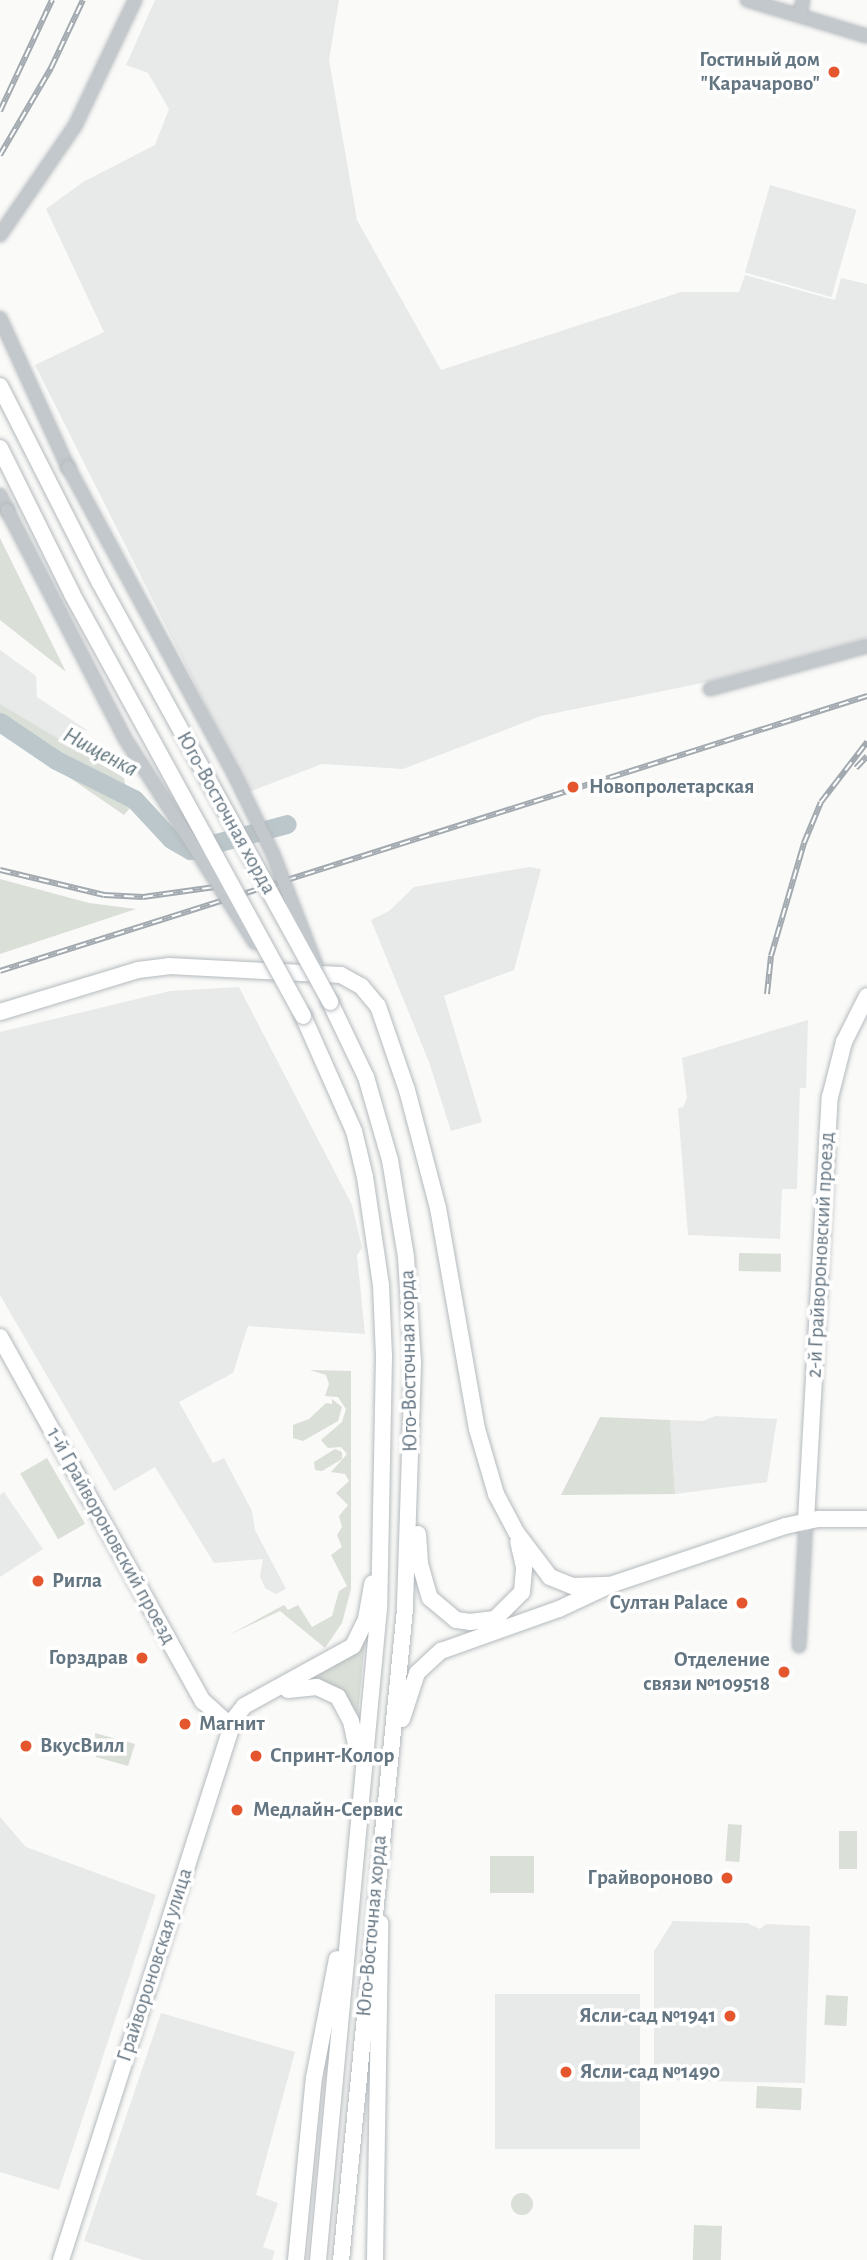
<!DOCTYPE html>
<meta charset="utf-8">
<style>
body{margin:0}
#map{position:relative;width:867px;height:2260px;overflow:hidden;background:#fafaf8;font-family:"Alegreya Sans",sans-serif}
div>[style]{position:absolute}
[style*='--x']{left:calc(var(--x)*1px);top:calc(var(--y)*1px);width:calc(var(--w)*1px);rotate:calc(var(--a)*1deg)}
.built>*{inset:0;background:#e8e9e9;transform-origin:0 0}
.green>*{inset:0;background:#dadfd7;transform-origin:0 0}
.round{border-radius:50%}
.river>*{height:19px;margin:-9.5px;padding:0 9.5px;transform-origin:9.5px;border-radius:9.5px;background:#bbc7cb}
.roads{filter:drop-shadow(0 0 2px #b5babe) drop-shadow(0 0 2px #b5babe)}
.minor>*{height:12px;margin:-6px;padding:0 6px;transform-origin:6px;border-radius:6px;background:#c3c8cc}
.major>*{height:16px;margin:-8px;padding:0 8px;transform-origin:8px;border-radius:8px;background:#fff}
.rail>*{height:6px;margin-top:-3px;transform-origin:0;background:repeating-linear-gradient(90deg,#fff 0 10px,#a2aab0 0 20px);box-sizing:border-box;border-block:2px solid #a2aab0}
.bridges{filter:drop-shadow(0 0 2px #b5babe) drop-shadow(0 0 2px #b5babe)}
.minor-bridge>*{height:12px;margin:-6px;padding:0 6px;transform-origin:6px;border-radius:6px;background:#c3c8cc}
.major-bridge>*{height:16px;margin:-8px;padding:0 8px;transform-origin:8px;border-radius:8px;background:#fff}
.dots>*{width:19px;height:19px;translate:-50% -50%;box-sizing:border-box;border:4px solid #fff;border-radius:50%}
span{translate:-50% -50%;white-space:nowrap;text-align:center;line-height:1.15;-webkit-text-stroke:7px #fff;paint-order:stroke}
.poi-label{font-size:21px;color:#657683;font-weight:700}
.right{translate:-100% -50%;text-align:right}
.left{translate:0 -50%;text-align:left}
.street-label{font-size:21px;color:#657683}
.water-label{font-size:23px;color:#60757c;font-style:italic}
</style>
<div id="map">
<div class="built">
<div style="clip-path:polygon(155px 0,339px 0,329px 60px,357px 220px,441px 370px,681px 292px,739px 292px,745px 275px,835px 300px,841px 278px,867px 284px,867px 638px,707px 682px,541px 716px,403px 769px,322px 764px,249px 792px,35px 365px,104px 332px,46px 209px,83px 182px,155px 145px,169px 109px,148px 73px,126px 65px)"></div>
<div style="left:770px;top:185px;width:90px;height:91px;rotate:16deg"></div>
<div style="clip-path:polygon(0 650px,36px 676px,37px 697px,87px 730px,77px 751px,0 704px)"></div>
<div style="clip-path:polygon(529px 867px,541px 869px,514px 970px,444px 996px,482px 1122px,451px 1131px,429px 1062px,371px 920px,389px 911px,414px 887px)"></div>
<div style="clip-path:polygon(239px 987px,352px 1205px,362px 1248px,357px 1255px,365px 1334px,248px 1326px,233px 1373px,179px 1402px,213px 1463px,224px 1458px,252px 1511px,255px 1530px,286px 1589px,276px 1594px,265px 1588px,260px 1576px,263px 1559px,214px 1563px,155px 1467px,114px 1491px,0 1295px,0 1032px,170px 991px)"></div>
<div style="clip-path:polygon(808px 1020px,806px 1088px,800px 1088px,797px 1189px,782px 1189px,780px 1239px,688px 1235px,678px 1108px,683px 1107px,687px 1098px,682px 1058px)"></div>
<div style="clip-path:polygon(715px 1416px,777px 1419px,767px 1482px,675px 1494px,670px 1420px,703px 1421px)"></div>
<div style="clip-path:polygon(4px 1492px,43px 1549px,0 1577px,0 1495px)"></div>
<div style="clip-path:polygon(0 1817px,26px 1847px,156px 1895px,59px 2190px,0 2172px)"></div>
<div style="clip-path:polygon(673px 1921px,747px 1923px,760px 1929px,766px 1924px,810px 1926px,805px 2083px,654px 2080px,654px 1951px)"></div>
<div style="left:495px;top:1994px;width:145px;height:155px"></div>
<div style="clip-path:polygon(161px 2013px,295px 2052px,256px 2195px,278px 2203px,263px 2247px,275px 2251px,272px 2260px,143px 2260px,84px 2241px)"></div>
</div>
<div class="green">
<div style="clip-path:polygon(0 538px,66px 672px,0 620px)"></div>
<div style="clip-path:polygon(0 704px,124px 778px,130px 808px,124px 815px,0 730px)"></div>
<div style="clip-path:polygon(0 879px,89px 903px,136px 909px,0 954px)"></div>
<div style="left:739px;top:1253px;width:42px;height:18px;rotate:1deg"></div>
<div style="clip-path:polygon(310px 1370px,351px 1371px,351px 1589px,342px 1623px,325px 1648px,280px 1611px,229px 1635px,284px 1605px,288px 1610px,298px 1605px,312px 1627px,332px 1616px,339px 1591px,347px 1586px,331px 1555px,342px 1547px,337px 1535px,342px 1527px,339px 1516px,348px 1505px,336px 1493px,349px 1481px,345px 1474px,331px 1472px,347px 1454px,341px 1447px,328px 1448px,321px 1440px,342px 1422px,346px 1409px,338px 1397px,325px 1396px,329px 1384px,326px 1375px)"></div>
<div style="clip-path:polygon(332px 1399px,342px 1407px,338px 1421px,303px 1441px,293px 1438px,293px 1425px,309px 1419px,326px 1403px,332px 1404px)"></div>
<div style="clip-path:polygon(600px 1417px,670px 1420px,675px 1494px,561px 1495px)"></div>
<div style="clip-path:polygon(335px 1449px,342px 1452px,342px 1459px,322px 1471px,315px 1470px,314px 1462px)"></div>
<div style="left:47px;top:1458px;width:76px;height:31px;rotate:60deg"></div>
<div style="clip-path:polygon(365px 1639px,358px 1714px,345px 1697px,303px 1680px,349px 1657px)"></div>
<div style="clip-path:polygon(95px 1733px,135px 1744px,128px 1766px,96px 1757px)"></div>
<div style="left:728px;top:1824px;width:14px;height:37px;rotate:4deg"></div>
<div style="left:839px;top:1831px;width:18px;height:38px"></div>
<div style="left:490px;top:1856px;width:44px;height:37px"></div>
<div style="left:826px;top:1995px;width:22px;height:30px;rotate:3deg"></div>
<div style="left:757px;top:2086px;width:45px;height:22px;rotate:3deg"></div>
<div class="round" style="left:511px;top:2193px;width:22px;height:22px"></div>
<div style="left:694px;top:2225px;width:28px;height:35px;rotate:2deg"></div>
</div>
<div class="river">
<div style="--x:0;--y:722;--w:68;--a:34.2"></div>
<div style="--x:56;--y:760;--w:87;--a:26.6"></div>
<div style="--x:134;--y:799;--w:54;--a:47.2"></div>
<div style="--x:171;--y:839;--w:22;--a:30"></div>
<div style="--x:190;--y:850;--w:100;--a:-15"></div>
</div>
<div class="roads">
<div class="minor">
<div style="--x:747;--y:0;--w:125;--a:16.7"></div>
<div style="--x:800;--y:14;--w:14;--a:-78"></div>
<div style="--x:0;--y:235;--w:132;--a:-55.5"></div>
<div style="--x:75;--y:126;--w:140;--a:-64.5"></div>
<div style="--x:0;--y:318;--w:164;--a:65.5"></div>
<div style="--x:0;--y:495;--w:17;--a:65"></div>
<div style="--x:710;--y:689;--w:163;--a:-15.3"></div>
<div style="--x:799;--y:1646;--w:125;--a:-86.8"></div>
</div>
<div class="major">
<div style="--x:330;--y:1002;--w:83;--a:64.4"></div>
<div style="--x:366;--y:1077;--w:86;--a:73.9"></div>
<div style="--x:390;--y:1160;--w:98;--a:80.6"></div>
<div style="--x:406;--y:1257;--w:106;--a:86.2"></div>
<div style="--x:413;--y:1363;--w:246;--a:91.9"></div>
<div style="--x:405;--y:1609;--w:654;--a:95.61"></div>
<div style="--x:0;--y:1012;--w:144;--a:-16.9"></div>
<div style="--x:138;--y:970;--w:31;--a:-7"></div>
<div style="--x:169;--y:966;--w:172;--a:3"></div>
<div style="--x:341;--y:975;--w:23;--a:29"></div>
<div style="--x:361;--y:986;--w:26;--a:50"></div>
<div style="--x:378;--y:1006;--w:89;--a:71"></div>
<div style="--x:407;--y:1090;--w:122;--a:75.3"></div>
<div style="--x:438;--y:1208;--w:224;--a:80"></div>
<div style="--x:477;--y:1429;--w:68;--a:73.7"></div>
<div style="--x:496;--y:1494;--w:43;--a:62.2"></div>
<div style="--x:516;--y:1532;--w:56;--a:52.9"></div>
<div style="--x:550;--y:1577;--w:24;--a:22"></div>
<div style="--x:572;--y:1586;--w:38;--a:-2"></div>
<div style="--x:303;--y:1016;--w:126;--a:66.1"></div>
<div style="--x:354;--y:1131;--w:47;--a:76.6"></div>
<div style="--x:365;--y:1177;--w:109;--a:81.6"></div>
<div style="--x:381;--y:1285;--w:71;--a:87.6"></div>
<div style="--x:384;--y:1356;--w:252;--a:91.1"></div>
<div style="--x:379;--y:1608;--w:655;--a:95.34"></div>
<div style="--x:0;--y:1337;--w:417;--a:60.9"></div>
<div style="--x:203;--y:1701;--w:38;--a:42"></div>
<div style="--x:806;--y:1521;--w:425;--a:-86.8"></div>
<div style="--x:830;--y:1097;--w:57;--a:-75.7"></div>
<div style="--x:844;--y:1042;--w:51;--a:-63.4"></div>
<div style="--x:418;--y:1534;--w:30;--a:86"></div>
<div style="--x:420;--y:1564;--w:35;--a:74"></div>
<div style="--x:430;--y:1598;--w:34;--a:40"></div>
<div style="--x:456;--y:1620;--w:14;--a:8"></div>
<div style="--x:470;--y:1622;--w:25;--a:-7"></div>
<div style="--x:495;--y:1619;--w:38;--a:-45"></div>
<div style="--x:522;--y:1592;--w:25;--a:-85"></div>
<div style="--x:524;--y:1567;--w:26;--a:-103"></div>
<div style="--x:288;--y:1690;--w:29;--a:-6"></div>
<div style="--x:317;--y:1687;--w:23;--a:25"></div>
<div style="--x:338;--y:1697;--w:27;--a:62"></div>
<div style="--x:351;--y:1721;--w:34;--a:78"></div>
<div style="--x:402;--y:1719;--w:48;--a:-71.9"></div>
<div style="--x:417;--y:1673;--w:33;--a:-43"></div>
<div style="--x:441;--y:1651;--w:125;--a:-19.6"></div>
<div style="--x:559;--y:1609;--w:56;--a:-25.2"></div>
<div style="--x:610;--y:1585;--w:185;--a:-18.6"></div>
<div style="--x:785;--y:1526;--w:35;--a:-12"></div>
<div style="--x:819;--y:1519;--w:48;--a:0"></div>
<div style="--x:61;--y:2260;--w:568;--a:-72.27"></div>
<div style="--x:234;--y:1719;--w:16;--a:-52"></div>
<div style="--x:244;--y:1706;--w:124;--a:-28.8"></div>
<div style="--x:353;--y:1646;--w:30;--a:-64"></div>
<div style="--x:366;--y:1619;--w:36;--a:-80"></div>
<div style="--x:296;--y:2260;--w:183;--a:-84.4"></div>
<div style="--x:314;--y:2078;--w:121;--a:-79.1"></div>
<div style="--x:375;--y:2260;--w:337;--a:-89.1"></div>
</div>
</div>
<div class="rail">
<div style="--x:0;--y:111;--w:123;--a:-64.9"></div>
<div style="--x:0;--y:155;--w:101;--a:-59.6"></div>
<div style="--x:51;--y:68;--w:75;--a:-64.8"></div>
<div style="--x:856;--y:768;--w:16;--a:-47"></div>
<div style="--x:0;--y:870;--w:107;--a:13.5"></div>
<div style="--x:104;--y:895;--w:39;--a:3"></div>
<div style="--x:143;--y:897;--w:80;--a:-7.9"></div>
<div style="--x:0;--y:971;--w:910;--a:-17.6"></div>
<div style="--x:767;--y:994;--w:38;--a:-84"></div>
<div style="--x:771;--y:956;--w:118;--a:-73.7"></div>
<div style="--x:804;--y:843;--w:44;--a:-67.5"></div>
<div style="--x:821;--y:802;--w:76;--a:-52.5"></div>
</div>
<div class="bridges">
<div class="minor-bridge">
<div style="--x:68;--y:467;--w:351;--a:61.6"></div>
<div style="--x:235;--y:776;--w:87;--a:64"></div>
<div style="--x:273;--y:854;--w:119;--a:68.8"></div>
<div style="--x:7;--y:510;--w:255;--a:62.7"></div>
<div style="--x:124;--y:737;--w:244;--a:57.5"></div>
</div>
<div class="major-bridge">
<div style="--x:0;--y:386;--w:221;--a:63.1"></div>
<div style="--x:100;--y:583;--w:478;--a:61.2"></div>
<div style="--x:0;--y:448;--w:163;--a:63.7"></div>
<div style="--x:72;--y:594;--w:481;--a:61.3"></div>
</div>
</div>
<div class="dots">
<div style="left:834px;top:72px;background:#e4572e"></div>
<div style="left:573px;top:787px;background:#e4572e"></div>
<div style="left:38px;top:1581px;background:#e4572e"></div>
<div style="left:742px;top:1603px;background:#e4572e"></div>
<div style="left:142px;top:1658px;background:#e4572e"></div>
<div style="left:784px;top:1672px;background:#e4572e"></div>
<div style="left:185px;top:1724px;background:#e4572e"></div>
<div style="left:26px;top:1746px;background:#e4572e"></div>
<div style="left:256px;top:1756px;background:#e4572e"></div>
<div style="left:237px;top:1810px;background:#e4572e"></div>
<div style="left:727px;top:1878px;background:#e4572e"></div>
<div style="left:730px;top:2016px;background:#e4572e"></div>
<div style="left:566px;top:2072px;background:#e4572e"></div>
</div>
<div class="poi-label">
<span class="right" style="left:820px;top:72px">Гостиный дом<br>"Карачарово"</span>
<span class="left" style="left:589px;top:787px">Новопролетарская</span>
<span class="left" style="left:52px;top:1581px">Ригла</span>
<span class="right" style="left:728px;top:1603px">Султан Palace</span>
<span class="right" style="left:128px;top:1658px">Горздрав</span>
<span class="right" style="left:770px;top:1672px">Отделение<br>связи №109518</span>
<span class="left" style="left:199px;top:1724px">Магнит</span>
<span class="left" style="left:40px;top:1746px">ВкусВилл</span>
<span class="left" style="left:270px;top:1756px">Спринт-Колор</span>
<span class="left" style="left:253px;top:1810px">Медлайн-Сервис</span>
<span class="right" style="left:713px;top:1878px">Грайвороново</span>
<span class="right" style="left:716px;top:2016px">Ясли-сад №1941</span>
<span class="left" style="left:580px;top:2072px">Ясли-сад №1490</span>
</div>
<div class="street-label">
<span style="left:226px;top:813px;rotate:61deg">Юго-Восточная хорда</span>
<span style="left:821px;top:1255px;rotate:-87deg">2-й Грайвороновский проезд</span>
<span style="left:409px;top:1361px;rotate:-91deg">Юго-Восточная хорда</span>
<span style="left:111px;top:1536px;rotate:61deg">1-й Грайвороновский проезд</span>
<span style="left:372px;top:1926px;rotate:-85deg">Юго-Восточная хорда</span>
<span style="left:155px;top:1965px;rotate:-72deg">Грайвороновская улица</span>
</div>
<div class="water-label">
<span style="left:100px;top:753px;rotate:28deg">Нищенка</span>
</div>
</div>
